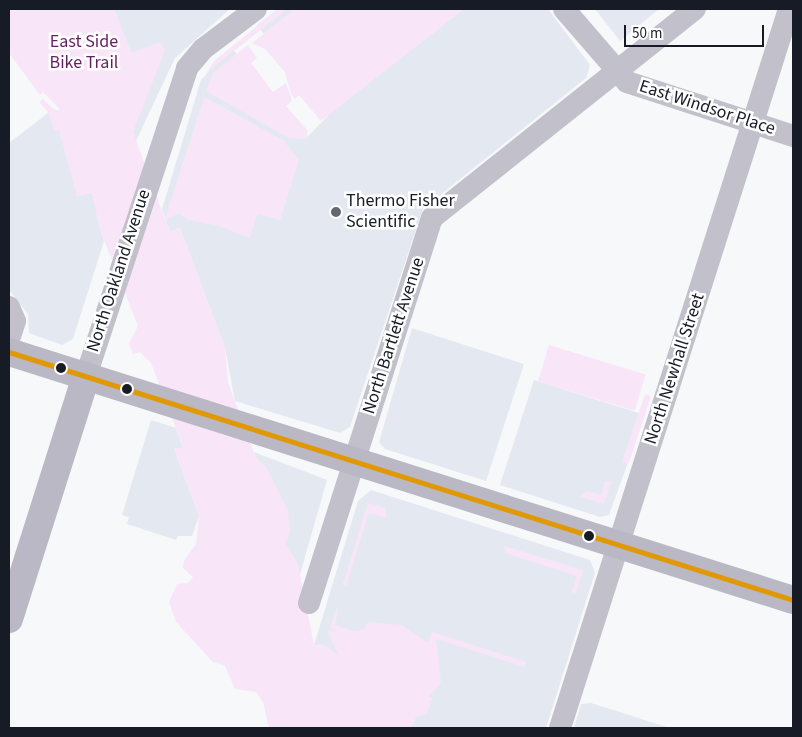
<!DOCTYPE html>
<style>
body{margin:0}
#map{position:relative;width:802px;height:737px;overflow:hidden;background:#f6f8fa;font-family:"Source Sans 3",sans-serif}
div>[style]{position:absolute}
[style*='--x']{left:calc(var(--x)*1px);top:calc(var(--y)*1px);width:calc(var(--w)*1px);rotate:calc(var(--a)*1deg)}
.built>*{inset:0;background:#e4e9f1}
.green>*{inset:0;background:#f9e5f8;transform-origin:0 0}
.minor>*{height:22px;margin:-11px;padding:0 11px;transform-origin:11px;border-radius:11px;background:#c2c0ca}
.major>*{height:28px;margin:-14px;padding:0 14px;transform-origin:14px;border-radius:14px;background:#bab8c4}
.bus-1>*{height:5px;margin:-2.5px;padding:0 2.5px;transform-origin:2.5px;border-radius:2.5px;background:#e09804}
.dots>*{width:14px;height:14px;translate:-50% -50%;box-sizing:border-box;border:2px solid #fff;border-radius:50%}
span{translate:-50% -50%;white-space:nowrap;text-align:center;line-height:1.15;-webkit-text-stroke:5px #fff;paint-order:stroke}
.park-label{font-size:18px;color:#661d62}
.street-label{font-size:18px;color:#161b25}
.poi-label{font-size:18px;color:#161b25}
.left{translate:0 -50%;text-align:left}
.frame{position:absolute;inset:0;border:10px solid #161b25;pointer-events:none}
.scale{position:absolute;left:624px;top:25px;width:140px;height:22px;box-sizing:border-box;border:2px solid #161b25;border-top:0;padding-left:6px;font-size:15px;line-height:18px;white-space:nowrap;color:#161b25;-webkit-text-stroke:4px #fff;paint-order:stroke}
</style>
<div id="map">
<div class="built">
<div style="clip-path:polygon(114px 9px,230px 9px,175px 58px,136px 141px,132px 132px,139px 114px,131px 53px)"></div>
<div style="clip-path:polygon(278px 9px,548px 9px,590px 65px,586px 78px,423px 209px,350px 427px,340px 433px,235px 401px,225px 348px,180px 228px,170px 232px,162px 209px,201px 80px,231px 47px,306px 138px,328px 116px,257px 25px)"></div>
<div style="clip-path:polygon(595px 9px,659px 9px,620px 41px)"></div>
<div style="clip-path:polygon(53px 109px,60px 112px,92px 193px,104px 241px,73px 339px,62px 345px,29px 333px,28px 314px,9px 290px,9px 143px)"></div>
<div style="clip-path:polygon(412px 328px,524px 364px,486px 481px,385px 449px,379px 442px)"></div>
<div style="clip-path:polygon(534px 380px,645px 415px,609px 515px,600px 517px,500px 485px)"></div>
<div style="clip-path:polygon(151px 420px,176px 428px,183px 448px,175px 448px,176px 454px,199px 516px,192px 536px,178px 536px,176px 540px,127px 524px,129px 517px,122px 515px)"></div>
<div style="clip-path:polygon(254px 452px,327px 480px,297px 585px,258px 462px)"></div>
<div style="clip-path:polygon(371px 490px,590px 560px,595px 573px,546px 728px,369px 728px,326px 646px,314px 645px,358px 501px)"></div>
<div style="clip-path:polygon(591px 703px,670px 728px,574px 728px,581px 704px)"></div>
</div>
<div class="green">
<div style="clip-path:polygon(9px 9px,114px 9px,131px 53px,160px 42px,165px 50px,133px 132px,165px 219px,204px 97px,283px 140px,299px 160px,280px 220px,257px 214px,250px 238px,220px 226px,188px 220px,179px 213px,166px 220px,170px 232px,180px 228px,225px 348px,228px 382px,256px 458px,266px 467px,288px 511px,290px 532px,285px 543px,298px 564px,314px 645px,326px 646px,339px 656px,327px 630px,334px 632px,330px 626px,339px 605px,335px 625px,353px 631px,363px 630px,368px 622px,401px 625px,428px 643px,432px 632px,526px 662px,525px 667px,436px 639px,441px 683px,428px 697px,432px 698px,427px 714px,416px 717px,411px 728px,269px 728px,263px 702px,256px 692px,235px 689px,225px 666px,213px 662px,176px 622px,169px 602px,177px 584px,188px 583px,193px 577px,183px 568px,184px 561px,196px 544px,199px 516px,174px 449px,183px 447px,151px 363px,140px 352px,133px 354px,129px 344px,138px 326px,100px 230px,92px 193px,77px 196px,59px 130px,54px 131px,49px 113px,39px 102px,43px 99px,58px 113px,59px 108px,43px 92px,40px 95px,9px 53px)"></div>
<div style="clip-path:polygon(278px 9px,287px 9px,210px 70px,199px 87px,213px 62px)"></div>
<div style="clip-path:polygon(295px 9px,464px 9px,321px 121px,299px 95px,295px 99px,291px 94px,285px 72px,265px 49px,252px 43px)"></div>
<div style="clip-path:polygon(248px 45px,257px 58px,251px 63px,273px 92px,286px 83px,292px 101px,286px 106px,308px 131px,306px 139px,289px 138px,206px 91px,213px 73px)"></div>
<div style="left:549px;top:345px;width:101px;height:38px;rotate:17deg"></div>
<div style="clip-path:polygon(645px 394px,651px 396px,645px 415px,629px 463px,622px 463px)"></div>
<div style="clip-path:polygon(605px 481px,611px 482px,604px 504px,580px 497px,587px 491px,601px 495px)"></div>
<div style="clip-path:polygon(368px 503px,386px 508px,386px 518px,369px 513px,346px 586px,343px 584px)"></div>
<div style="clip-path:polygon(504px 546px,583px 570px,576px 593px,572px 592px,577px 576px,505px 553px)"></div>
</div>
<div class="minor">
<div style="--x:564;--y:9;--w:96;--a:49.2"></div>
<div style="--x:627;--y:82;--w:175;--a:18"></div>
<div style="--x:9;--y:307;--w:15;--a:67"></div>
<div style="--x:15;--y:321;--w:20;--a:108"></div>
<div style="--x:86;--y:376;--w:324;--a:-71.8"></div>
<div style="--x:187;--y:68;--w:25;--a:-50"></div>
<div style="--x:203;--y:49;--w:66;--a:-37"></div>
<div style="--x:309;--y:603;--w:404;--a:-72.3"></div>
<div style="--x:432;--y:218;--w:336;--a:-38.5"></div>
<div style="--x:560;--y:728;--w:755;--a:-72.33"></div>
</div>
<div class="major">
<div style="--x:9;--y:352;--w:822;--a:17.55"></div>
<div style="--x:9;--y:619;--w:255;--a:-72.4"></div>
</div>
<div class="bus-1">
<div style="--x:9;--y:352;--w:822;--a:17.55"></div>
</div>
<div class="dots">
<div style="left:336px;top:212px;background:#646870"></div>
<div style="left:61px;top:368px;background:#161b25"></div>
<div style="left:127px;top:389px;background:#161b25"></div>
<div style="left:589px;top:536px;background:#161b25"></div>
</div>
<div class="park-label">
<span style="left:84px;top:53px">East Side<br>Bike Trail</span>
</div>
<div class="street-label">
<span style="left:707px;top:108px;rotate:18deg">East Windsor Place</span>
<span style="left:119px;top:271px;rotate:-72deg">North Oakland Avenue</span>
<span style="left:394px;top:336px;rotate:-72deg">North Bartlett Avenue</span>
<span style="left:675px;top:369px;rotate:-72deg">North Newhall Street</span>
</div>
<div class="poi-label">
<span class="left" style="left:346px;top:212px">Thermo Fisher<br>Scientific</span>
</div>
<div class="frame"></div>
<div class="scale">50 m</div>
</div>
